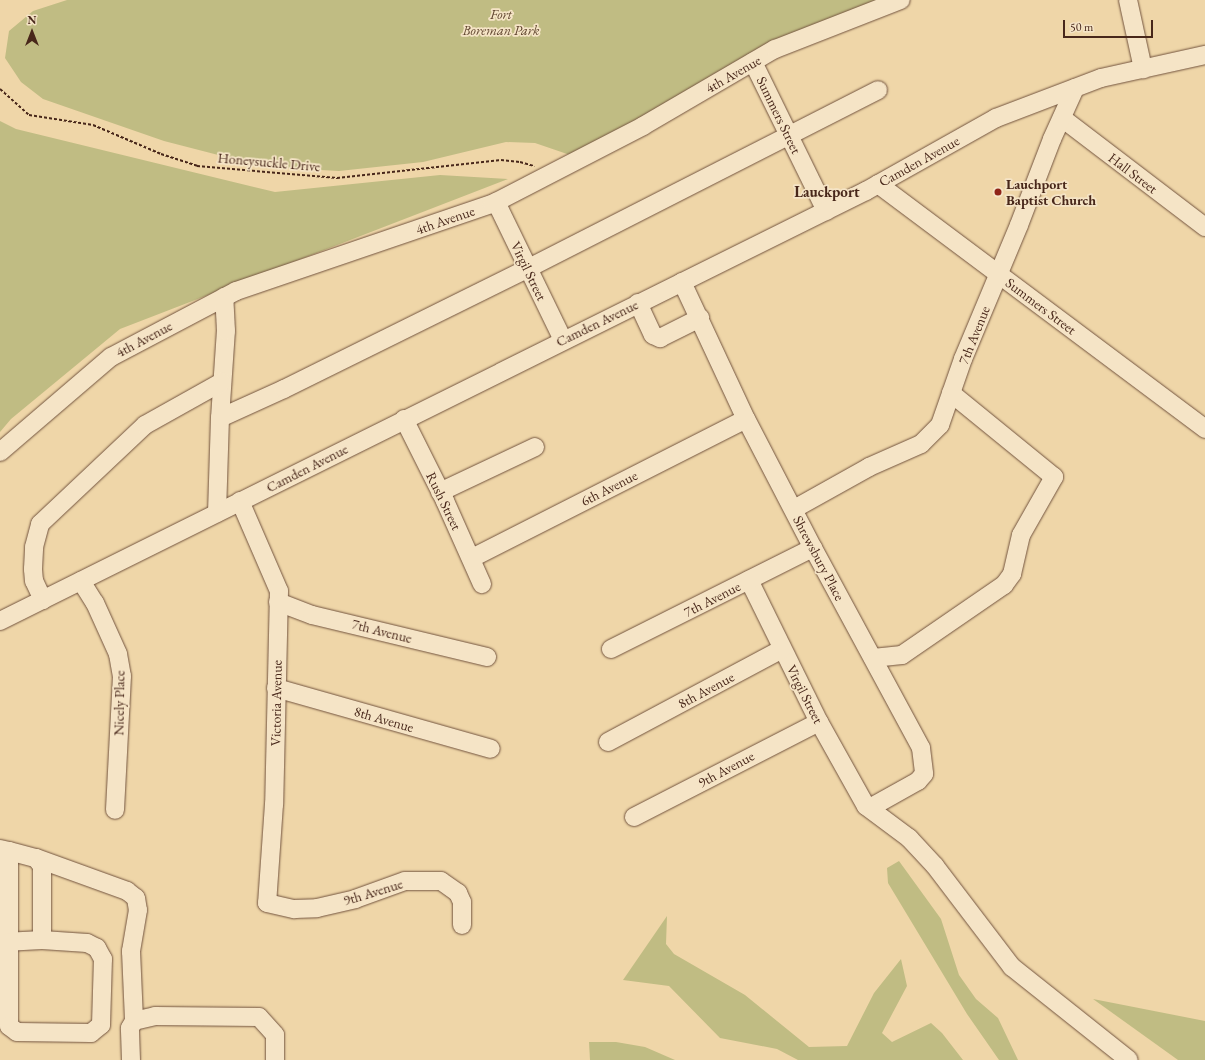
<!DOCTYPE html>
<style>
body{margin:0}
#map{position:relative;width:1205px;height:1060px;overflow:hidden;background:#efd6a8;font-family:"EB Garamond",serif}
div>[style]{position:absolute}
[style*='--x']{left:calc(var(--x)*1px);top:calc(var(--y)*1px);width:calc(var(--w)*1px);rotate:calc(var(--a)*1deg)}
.green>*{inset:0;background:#c0bc83}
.path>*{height:2px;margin-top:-1px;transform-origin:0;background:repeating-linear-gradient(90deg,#48271a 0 3px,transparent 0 5px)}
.roads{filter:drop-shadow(0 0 1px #72533e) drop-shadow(0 0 1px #72533e)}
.minor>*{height:18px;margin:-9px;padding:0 9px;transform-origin:9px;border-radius:9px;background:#f5e4c6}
.dots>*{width:11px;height:11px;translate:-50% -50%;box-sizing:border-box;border:2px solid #f5e4c6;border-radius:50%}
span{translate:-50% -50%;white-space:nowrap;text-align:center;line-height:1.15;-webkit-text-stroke:3.5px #f5e4c6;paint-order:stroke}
.park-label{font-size:14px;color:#60452f;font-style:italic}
.street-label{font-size:14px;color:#48271a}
.poi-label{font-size:14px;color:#48271a;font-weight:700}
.left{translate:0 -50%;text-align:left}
.neighbourhood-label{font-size:15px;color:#48271a;font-weight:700}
.north{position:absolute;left:12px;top:12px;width:40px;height:40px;-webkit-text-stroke:3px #f5e4c6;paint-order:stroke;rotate:0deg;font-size:11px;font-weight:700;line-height:16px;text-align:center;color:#48271a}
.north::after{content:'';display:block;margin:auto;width:14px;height:18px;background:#48271a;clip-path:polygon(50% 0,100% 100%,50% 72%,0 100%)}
.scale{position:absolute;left:1063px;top:20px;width:90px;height:18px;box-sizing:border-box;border:2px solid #48271a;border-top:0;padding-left:5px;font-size:12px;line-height:14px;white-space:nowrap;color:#48271a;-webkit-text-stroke:3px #f5e4c6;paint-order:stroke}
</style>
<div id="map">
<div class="green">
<div style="clip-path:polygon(67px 0,876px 0,789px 36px,573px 156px,535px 143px,506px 142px,423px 162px,339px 171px,265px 167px,164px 141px,43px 99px,21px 82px,5px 58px,9px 31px,33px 11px)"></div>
<div style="clip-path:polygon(0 121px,16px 129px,275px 192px,440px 175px,508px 179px,120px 329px,11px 419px,0 432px)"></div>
<div style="clip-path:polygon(899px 861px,941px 919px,959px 975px,976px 999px,998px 1018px,1018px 1060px,999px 1060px,967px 1014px,888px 883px,887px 868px)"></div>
<div style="clip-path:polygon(667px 916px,666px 944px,674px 954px,745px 995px,809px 1047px,847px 1046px,874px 993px,901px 959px,907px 986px,882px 1033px,892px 1042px,931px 1023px,942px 1033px,963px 1060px,798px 1060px,777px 1049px,720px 1038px,669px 986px,623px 980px)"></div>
<div style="clip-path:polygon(1093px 999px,1205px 1021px,1205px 1060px,1178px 1060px)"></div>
<div style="clip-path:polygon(589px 1042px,616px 1042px,645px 1047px,675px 1060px,590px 1060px)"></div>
</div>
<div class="path">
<div style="--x:0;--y:89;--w:39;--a:42"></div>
<div style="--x:29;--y:115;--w:65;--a:8.9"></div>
<div style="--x:93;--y:125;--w:74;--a:23.1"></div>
<div style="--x:161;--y:154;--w:38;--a:18"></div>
<div style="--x:197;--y:166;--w:141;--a:4.9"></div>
<div style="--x:337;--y:178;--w:165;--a:-6.3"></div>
<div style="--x:501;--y:160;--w:19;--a:6"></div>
<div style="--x:520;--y:162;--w:15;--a:16"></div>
</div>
<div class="roads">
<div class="minor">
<div style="--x:1128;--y:0;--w:71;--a:77.7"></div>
<div style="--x:753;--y:62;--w:166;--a:63.9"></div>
<div style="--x:1062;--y:118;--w:180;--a:37.3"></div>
<div style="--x:878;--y:184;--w:409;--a:36.8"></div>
<div style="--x:496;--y:202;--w:153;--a:64.1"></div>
<div style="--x:682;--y:282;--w:151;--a:65"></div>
<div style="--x:746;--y:419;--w:145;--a:62.6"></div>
<div style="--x:813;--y:548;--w:227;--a:61.6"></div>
<div style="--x:921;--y:748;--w:26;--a:83"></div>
<div style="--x:924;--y:774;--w:9;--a:131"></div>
<div style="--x:918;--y:781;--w:51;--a:150.9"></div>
<div style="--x:873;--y:806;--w:7;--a:180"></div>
<div style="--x:638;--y:303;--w:35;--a:65"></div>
<div style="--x:653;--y:335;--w:8;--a:23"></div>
<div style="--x:660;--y:338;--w:45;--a:-26.6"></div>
<div style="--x:220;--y:418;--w:70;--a:-24.4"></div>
<div style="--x:284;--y:389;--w:271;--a:-26.3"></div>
<div style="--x:527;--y:269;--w:394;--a:-27"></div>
<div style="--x:404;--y:419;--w:92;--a:63.4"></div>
<div style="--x:445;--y:501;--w:91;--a:66"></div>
<div style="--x:0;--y:452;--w:146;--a:-40.6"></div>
<div style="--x:111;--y:357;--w:141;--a:-27.8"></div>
<div style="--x:236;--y:291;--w:270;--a:-18.8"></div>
<div style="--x:492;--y:204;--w:170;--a:-27.3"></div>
<div style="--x:643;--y:126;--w:153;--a:-30.3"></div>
<div style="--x:775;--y:49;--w:135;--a:-21.3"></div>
<div style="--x:440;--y:492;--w:105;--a:-25.3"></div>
<div style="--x:240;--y:501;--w:98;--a:66.6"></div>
<div style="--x:279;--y:591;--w:213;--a:91.3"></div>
<div style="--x:274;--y:804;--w:99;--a:94"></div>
<div style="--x:267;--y:903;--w:28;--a:13"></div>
<div style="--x:294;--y:909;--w:23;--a:-2"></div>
<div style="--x:317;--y:908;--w:39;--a:-13"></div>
<div style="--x:355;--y:899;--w:53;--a:-19.8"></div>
<div style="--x:405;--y:881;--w:36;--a:0"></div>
<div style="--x:441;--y:881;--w:21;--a:35"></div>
<div style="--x:458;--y:893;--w:10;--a:66"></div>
<div style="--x:462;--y:902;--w:23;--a:90"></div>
<div style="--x:794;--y:509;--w:86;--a:-29.2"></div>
<div style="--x:869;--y:467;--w:57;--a:-23.9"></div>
<div style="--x:921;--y:444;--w:27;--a:-45"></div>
<div style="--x:940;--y:425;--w:70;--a:-70.8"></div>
<div style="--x:963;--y:359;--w:145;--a:-67.3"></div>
<div style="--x:1019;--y:225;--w:92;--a:-69"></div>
<div style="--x:1052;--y:139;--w:56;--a:-65.7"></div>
<div style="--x:217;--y:513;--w:95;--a:-88.2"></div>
<div style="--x:220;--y:418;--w:87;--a:-86.1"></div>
<div style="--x:226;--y:331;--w:34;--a:-93"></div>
<div style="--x:472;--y:558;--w:307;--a:-26.9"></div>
<div style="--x:749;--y:580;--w:158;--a:63.8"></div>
<div style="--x:819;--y:722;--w:96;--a:60.8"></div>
<div style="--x:866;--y:806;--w:54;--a:36.7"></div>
<div style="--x:909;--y:838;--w:38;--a:47"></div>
<div style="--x:935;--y:866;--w:127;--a:52.7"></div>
<div style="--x:1012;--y:967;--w:149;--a:38.5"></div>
<div style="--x:81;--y:581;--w:26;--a:58"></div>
<div style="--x:95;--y:603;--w:56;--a:65.7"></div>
<div style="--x:118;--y:654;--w:22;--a:80"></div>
<div style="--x:122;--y:676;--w:134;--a:93"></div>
<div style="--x:43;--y:600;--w:21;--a:-115"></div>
<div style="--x:34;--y:581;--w:12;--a:-95"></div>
<div style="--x:33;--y:569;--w:22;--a:-87"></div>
<div style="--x:34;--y:547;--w:24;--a:-75"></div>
<div style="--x:40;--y:524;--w:144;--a:-43.3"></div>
<div style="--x:145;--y:425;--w:88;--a:-29.2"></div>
<div style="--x:278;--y:602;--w:36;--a:21"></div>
<div style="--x:312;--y:615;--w:180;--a:13.5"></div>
<div style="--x:0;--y:621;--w:967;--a:-26.41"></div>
<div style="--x:866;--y:191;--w:149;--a:-29.3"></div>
<div style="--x:996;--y:118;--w:112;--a:-20.9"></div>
<div style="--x:1101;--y:78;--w:107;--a:-12.5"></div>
<div style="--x:611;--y:649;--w:226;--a:-26.6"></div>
<div style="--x:873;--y:658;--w:29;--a:-6"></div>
<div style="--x:902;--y:655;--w:124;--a:-34.5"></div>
<div style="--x:1004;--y:585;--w:14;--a:-54"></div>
<div style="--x:1012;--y:574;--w:40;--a:-77"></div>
<div style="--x:1021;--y:535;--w:67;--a:-60.4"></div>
<div style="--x:1054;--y:477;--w:133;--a:-140.8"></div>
<div style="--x:276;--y:688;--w:223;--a:15.8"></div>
<div style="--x:608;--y:742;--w:197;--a:-28.1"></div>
<div style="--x:634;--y:817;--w:208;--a:-27.2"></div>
<div style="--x:0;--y:849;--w:9;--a:13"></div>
<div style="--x:9;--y:851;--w:28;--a:15"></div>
<div style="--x:36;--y:858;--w:10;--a:53"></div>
<div style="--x:42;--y:866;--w:74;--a:90"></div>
<div style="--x:42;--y:940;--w:33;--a:177"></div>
<div style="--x:9;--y:942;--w:91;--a:-90"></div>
<div style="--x:36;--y:858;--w:97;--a:19.9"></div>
<div style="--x:127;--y:891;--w:11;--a:38"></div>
<div style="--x:136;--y:898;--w:12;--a:81"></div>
<div style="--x:138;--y:910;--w:42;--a:99.7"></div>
<div style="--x:131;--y:951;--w:70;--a:87.5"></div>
<div style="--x:9;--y:942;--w:84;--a:90"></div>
<div style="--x:9;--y:1026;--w:10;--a:37"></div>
<div style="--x:17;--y:1032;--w:74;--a:0.8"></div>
<div style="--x:91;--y:1033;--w:13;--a:-39"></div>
<div style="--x:101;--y:1025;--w:66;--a:-88.3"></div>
<div style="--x:103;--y:959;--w:13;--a:-119"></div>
<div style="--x:97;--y:948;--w:11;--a:-153"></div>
<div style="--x:87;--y:943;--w:45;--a:-176.2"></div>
<div style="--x:131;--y:1060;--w:32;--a:-92"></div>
<div style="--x:130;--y:1028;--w:8;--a:-60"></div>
<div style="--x:134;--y:1021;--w:22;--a:-13"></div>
<div style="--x:155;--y:1016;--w:104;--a:0.6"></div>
<div style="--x:259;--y:1017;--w:24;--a:48"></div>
<div style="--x:275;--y:1035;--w:25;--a:90"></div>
</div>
</div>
<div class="dots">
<div style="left:998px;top:192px;background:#8f2418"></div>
</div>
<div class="park-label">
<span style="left:501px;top:22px">Fort<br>Boreman Park</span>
</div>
<div class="street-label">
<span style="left:733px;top:74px;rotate:-30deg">4th Avenue</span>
<span style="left:779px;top:115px;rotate:64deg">Summers Street</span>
<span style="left:919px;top:161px;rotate:-29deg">Camden Avenue</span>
<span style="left:269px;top:162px;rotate:5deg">Honeysuckle Drive</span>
<span style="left:1133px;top:173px;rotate:37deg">Hall Street</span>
<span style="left:445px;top:220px;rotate:-19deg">4th Avenue</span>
<span style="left:529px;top:271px;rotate:64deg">Virgil Street</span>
<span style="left:1041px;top:306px;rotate:37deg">Summers Street</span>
<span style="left:597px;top:323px;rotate:-26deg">Camden Avenue</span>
<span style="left:974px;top:335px;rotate:-68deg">7th Avenue</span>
<span style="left:144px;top:339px;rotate:-28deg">4th Avenue</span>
<span style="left:307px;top:468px;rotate:-27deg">Camden Avenue</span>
<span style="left:609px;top:488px;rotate:-27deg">6th Avenue</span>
<span style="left:444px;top:501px;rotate:64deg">Rush Street</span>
<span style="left:819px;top:558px;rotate:62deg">Shrewsbury Place</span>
<span style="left:712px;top:599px;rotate:-27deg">7th Avenue</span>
<span style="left:382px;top:631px;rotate:14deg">7th Avenue</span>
<span style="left:706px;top:690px;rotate:-28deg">8th Avenue</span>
<span style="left:805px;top:694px;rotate:63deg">Virgil Street</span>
<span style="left:119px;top:703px;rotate:-89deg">Nicely Place</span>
<span style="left:276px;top:703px;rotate:-89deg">Victoria Avenue</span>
<span style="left:384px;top:719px;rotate:16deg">8th Avenue</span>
<span style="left:726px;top:769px;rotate:-28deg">9th Avenue</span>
<span style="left:373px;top:892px;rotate:-17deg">9th Avenue</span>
</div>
<div class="poi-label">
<span class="left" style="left:1006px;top:192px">Lauchport<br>Baptist Church</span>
</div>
<div class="neighbourhood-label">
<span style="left:827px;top:192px">Lauckport</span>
</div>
<div class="north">N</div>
<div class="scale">50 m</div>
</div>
